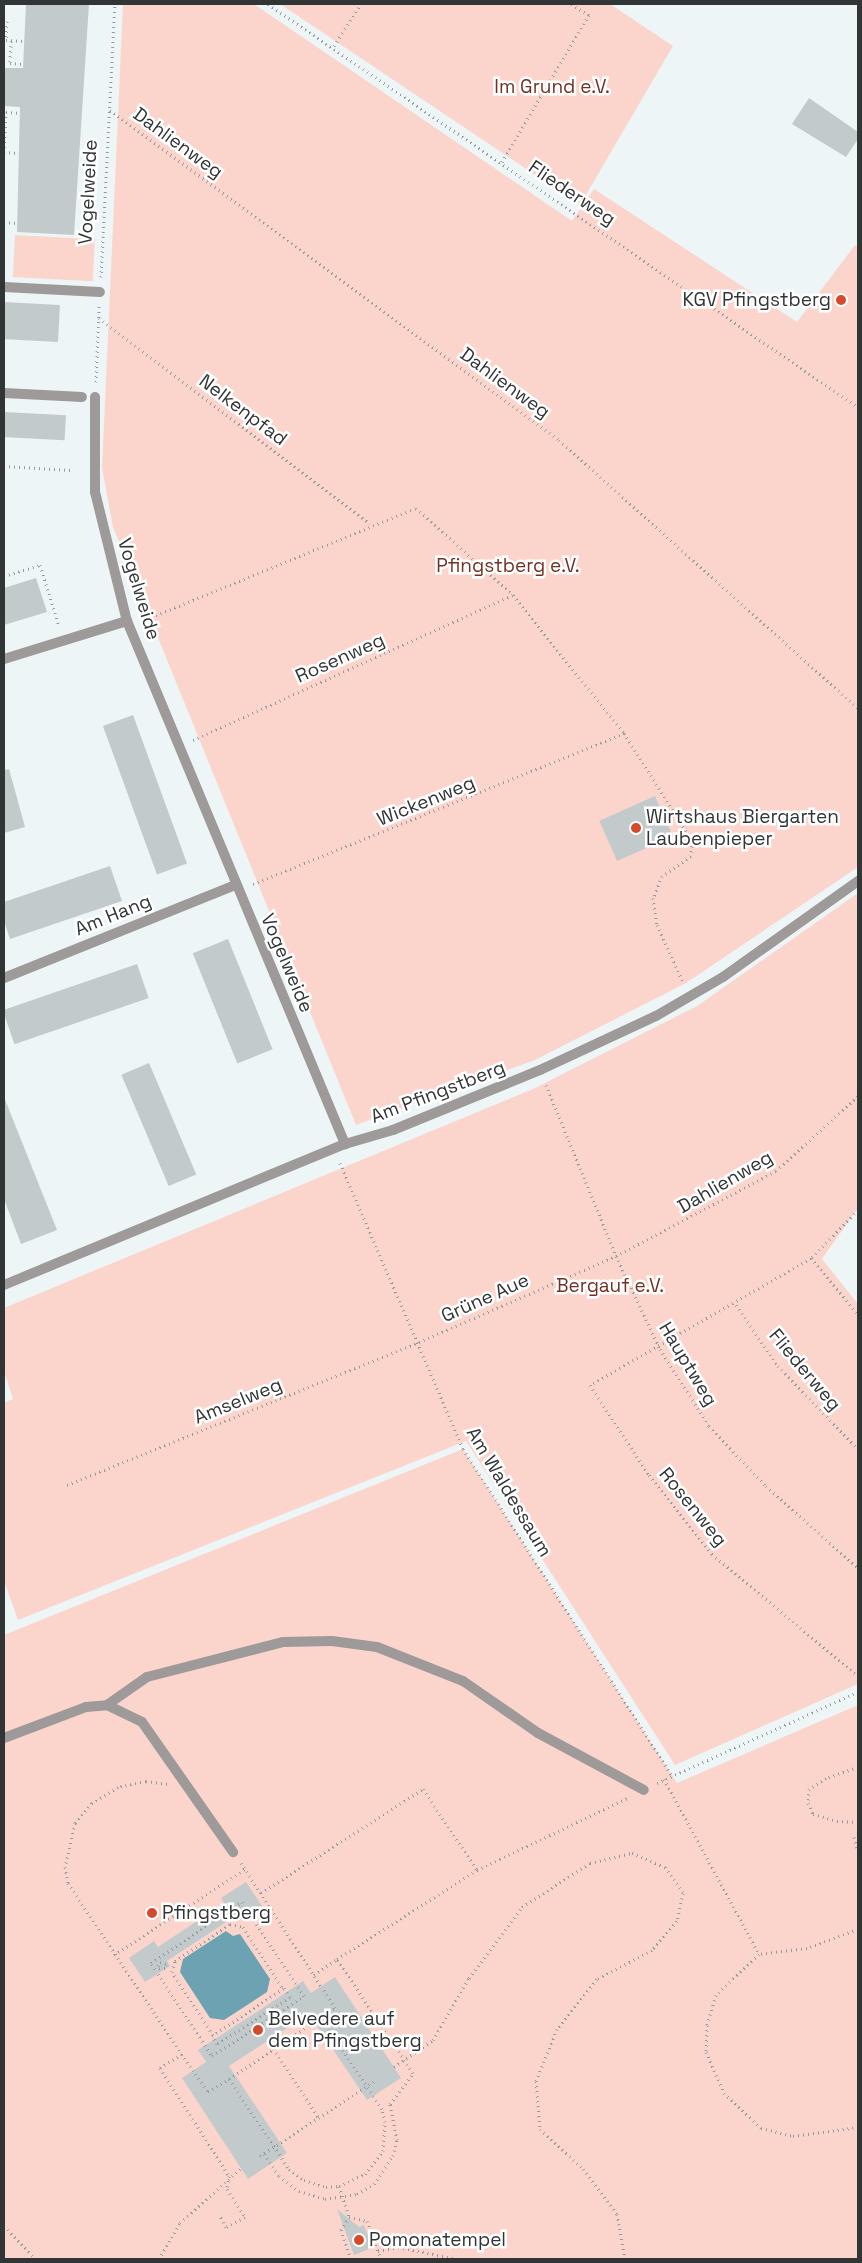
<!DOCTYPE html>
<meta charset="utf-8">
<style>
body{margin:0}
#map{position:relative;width:862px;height:2263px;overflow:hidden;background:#eef5f7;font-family:"Space Grotesk",sans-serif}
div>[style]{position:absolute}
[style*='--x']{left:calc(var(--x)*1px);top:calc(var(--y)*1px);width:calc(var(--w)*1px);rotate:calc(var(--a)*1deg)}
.green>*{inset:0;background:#fbd5cc;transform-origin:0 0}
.water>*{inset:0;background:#6ca2b2}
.building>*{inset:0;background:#c3cacc;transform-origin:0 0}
.path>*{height:3px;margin-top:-1.5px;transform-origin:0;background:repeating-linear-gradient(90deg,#959a9c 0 1px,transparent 0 5px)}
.service>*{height:10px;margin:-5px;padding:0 5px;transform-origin:5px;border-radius:5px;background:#9d9a99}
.minor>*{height:10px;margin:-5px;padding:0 5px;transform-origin:5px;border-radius:5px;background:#9d9a99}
.dots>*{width:14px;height:14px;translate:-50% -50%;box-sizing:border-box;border:2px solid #fff;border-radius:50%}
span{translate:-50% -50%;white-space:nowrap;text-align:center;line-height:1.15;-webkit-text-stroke:5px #fff;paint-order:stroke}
.park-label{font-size:19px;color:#703224}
.street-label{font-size:19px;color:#323536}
.poi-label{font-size:19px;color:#323536}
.right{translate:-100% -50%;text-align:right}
.left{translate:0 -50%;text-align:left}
.frame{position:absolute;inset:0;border:5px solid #323536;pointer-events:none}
</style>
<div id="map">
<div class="green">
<div style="clip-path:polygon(123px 4px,254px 4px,572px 221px,594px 189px,797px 322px,855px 245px,858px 247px,858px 867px,686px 983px,535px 1060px,356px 1125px,113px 527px,102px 468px)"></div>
<div style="clip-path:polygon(280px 4px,610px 4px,673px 46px,580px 205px)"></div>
<div style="left:15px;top:235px;width:80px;height:42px;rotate:3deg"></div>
<div style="clip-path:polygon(858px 893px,858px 1208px,822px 1259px,858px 1304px,858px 1684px,675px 1765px,466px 1441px,18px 1620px,4px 1581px,4px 1403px,13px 1399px,4px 1371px,4px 1308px,533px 1089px,697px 1006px)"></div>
<div style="clip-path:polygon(463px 1449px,677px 1783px,858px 1705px,858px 2259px,4px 2259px,4px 1635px)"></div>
</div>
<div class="water">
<div style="clip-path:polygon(226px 1931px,233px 1936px,240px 1934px,270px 1979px,267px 1992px,224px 2020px,210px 2018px,180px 1972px,183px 1959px)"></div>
</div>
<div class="building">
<div style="clip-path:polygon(26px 4px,89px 4px,74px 235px,17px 232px,20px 107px,4px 106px,4px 68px,23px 68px)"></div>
<div style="clip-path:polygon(809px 98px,858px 132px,858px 139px,846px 157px,792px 124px)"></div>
<div style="left:4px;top:302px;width:56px;height:37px;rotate:3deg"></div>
<div style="left:4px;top:412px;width:62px;height:25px;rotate:3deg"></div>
<div style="clip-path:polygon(36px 578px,47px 612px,4px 625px,4px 588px)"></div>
<div style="left:133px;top:715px;width:158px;height:32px;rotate:70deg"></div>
<div style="clip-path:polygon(9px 769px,25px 827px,4px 833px,4px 770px)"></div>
<div style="left:655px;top:796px;width:44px;height:61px;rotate:66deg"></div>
<div style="clip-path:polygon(110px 866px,122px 901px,10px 939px,4px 921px,4px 902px)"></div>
<div style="left:228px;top:939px;width:119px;height:38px;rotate:68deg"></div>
<div style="left:137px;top:964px;width:36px;height:142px;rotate:71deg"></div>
<div style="left:149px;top:1063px;width:121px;height:30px;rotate:67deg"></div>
<div style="clip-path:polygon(4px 1097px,57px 1230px,21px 1244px,4px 1199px)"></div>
<div style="clip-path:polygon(246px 1882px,262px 1906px,237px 1922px,234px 1917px,167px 1961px,170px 1966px,145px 1982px,129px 1958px,154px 1941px,158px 1947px,224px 1903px,221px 1898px)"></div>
<div style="clip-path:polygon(335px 1977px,401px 2078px,367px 2100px,309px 2014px,229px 2066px,287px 2153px,248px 2179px,182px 2078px,206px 2062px,198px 2050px,252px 2015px,303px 1981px,311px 1993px)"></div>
<div style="clip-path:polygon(337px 2209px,359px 2227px,364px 2225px,372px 2248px,354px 2255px)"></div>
</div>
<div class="path">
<div style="--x:268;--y:4;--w:714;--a:34.34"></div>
<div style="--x:4;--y:21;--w:3;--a:0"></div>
<div style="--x:7;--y:21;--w:19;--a:93"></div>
<div style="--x:6;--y:40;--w:18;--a:3"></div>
<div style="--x:11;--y:41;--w:22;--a:93"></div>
<div style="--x:10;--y:63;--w:13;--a:4"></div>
<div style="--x:334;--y:46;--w:50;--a:-57.3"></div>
<div style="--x:110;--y:110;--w:557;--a:36.31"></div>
<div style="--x:559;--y:440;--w:402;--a:41.9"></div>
<div style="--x:4;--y:152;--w:40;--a:-87.1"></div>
<div style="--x:6;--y:112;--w:15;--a:4"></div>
<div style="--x:4;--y:152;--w:14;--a:4"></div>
<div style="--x:502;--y:162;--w:171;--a:-59.4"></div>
<div style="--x:589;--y:15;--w:21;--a:-149"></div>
<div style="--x:4;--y:222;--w:13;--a:4"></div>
<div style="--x:101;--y:277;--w:273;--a:-87.1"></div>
<div style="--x:99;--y:318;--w:340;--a:37.2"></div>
<div style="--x:96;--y:382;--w:76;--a:-87.7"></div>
<div style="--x:4;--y:466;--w:67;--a:3.4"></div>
<div style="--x:4;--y:576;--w:38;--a:-17"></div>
<div style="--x:40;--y:565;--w:64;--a:72.7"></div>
<div style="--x:142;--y:621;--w:296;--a:-22.4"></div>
<div style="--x:416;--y:508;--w:130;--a:41.9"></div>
<div style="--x:513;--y:595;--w:177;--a:51.2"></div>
<div style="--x:624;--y:733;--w:128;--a:57.8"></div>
<div style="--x:692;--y:841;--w:15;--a:94"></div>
<div style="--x:691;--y:856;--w:35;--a:145"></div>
<div style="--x:662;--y:876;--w:24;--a:112"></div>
<div style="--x:653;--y:898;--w:27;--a:82"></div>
<div style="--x:657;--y:925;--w:63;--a:65.5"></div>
<div style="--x:193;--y:740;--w:351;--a:-24.4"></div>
<div style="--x:253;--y:884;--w:401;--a:-22.1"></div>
<div style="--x:546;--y:1085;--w:185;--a:67.7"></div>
<div style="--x:616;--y:1256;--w:103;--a:64.7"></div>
<div style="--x:660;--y:1349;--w:91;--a:57.5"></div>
<div style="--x:709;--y:1426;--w:83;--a:46.5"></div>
<div style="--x:766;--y:1486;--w:123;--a:41.7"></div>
<div style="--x:340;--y:1163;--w:311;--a:66.7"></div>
<div style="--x:463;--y:1449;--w:388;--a:57.4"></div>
<div style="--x:858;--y:1210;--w:67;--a:134.4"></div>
<div style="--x:811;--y:1258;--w:255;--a:150.1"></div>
<div style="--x:590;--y:1385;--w:108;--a:56.8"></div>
<div style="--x:649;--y:1475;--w:101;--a:51.4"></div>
<div style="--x:712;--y:1554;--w:190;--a:39.9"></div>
<div style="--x:811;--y:1258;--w:73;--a:50"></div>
<div style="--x:736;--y:1305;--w:74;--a:55.5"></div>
<div style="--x:778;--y:1366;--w:115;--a:46.1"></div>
<div style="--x:67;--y:1485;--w:380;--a:-22.1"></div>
<div style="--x:419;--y:1342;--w:215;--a:-23.6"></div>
<div style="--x:616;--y:1256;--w:181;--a:-28"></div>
<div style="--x:776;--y:1171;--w:111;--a:-42.4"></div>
<div style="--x:858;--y:1767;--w:34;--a:161"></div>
<div style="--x:826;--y:1778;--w:20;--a:147"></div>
<div style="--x:809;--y:1789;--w:14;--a:94"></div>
<div style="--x:808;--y:1803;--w:12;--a:66"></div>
<div style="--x:813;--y:1814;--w:25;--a:16"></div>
<div style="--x:837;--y:1821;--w:21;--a:3"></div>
<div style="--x:664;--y:1779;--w:199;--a:61.5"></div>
<div style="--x:657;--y:1783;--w:221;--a:-24.4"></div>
<div style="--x:167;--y:1784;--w:21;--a:-172"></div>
<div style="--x:146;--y:1781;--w:29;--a:168"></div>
<div style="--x:118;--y:1787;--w:31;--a:148"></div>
<div style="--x:92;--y:1803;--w:26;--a:130"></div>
<div style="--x:75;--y:1823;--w:45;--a:102.8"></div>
<div style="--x:65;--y:1867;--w:16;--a:79"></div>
<div style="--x:68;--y:1883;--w:226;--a:56.4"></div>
<div style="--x:858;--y:1834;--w:5;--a:143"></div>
<div style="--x:854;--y:1837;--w:15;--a:74"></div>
<div style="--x:241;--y:1863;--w:147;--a:57"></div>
<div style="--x:261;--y:1893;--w:193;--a:-32.7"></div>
<div style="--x:423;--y:1789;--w:97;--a:56.3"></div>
<div style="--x:858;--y:1929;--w:54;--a:159.6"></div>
<div style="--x:807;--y:1948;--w:48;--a:172.9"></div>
<div style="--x:759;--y:1954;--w:59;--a:136.4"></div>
<div style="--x:716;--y:1995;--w:31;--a:107"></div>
<div style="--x:707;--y:2025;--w:27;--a:92"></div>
<div style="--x:706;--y:2052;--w:45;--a:66.3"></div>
<div style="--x:724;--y:2093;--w:51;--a:43.4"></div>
<div style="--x:761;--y:2128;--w:33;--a:14"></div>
<div style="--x:793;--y:2136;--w:66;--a:-7.9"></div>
<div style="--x:114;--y:1955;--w:157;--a:-33.3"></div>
<div style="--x:158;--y:1966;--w:4;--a:-63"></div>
<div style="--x:160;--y:1962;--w:6;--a:18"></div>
<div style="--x:166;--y:1964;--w:4;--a:104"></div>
<div style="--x:165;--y:1968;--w:10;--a:174"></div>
<div style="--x:155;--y:1969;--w:7;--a:-124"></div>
<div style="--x:151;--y:1963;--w:95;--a:-33.9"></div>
<div style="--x:230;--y:1910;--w:14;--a:-34"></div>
<div style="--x:242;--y:1902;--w:8;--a:60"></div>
<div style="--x:246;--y:1909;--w:11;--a:158"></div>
<div style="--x:236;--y:1913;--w:5;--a:53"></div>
<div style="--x:239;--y:1917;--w:11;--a:-45"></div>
<div style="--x:158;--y:1974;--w:98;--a:56.6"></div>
<div style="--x:212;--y:2056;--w:110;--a:-33.1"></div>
<div style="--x:304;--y:1996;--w:98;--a:-123.4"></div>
<div style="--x:314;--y:1975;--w:28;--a:-35"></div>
<div style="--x:284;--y:1988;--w:11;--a:56"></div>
<div style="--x:290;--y:1997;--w:87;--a:147.2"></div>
<div style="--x:217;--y:2044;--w:9;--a:-122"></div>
<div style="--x:212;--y:2036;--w:87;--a:-33.7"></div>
<div style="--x:213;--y:2035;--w:75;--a:-123.1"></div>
<div style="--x:172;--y:1972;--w:11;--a:-75"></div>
<div style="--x:175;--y:1961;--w:66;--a:-33.9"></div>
<div style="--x:230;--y:1924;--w:13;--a:13"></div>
<div style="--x:243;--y:1927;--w:74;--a:57.2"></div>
<div style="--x:268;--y:2040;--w:92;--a:57"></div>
<div style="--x:182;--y:2054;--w:26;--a:148"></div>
<div style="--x:160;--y:2068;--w:128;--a:57.4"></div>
<div style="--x:229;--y:2176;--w:13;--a:99"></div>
<div style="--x:227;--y:2189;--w:33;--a:57"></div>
<div style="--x:245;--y:2217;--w:21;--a:152"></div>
<div style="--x:226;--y:2227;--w:15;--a:-118"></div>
<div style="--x:394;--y:2067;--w:47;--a:-34.7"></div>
<div style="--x:433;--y:2040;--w:72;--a:-59.9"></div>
<div style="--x:469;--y:1978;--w:89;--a:-53.3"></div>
<div style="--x:522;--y:1907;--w:81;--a:-32.9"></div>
<div style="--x:590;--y:1863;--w:43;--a:-13.4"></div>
<div style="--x:632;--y:1853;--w:36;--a:23"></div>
<div style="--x:665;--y:1867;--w:32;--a:55"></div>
<div style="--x:683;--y:1893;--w:29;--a:102"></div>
<div style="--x:677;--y:1921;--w:38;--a:131"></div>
<div style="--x:652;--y:1950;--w:62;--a:152.2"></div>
<div style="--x:597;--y:1979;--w:64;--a:128.7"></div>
<div style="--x:557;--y:2029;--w:56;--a:112"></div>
<div style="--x:536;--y:2081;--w:48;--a:85.2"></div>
<div style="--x:540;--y:2129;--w:59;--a:42.9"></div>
<div style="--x:583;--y:2169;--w:56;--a:52.9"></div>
<div style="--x:617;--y:2214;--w:46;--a:79.9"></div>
<div style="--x:195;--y:2074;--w:22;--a:54"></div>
<div style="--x:208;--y:2092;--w:25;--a:-32"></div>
<div style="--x:229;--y:2079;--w:128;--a:-33.8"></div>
<div style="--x:335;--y:2008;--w:22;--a:-122"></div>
<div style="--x:229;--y:2079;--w:108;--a:56.3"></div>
<div style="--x:289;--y:2169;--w:19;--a:36"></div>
<div style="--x:304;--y:2180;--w:23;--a:18"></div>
<div style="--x:326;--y:2187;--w:13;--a:-4"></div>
<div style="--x:339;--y:2186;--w:29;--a:-25"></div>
<div style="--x:365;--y:2174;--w:29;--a:-52"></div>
<div style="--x:383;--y:2151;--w:29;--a:-86"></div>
<div style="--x:385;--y:2122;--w:13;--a:-103"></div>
<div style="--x:382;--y:2109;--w:110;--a:-123.8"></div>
<div style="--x:264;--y:2154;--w:27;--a:56"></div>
<div style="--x:279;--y:2176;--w:25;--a:37"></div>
<div style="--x:299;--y:2191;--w:27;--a:17"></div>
<div style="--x:325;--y:2199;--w:32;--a:-9"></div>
<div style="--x:357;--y:2194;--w:20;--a:-30"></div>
<div style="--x:374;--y:2184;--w:34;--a:-56"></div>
<div style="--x:393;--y:2156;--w:16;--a:-76"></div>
<div style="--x:397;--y:2140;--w:37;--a:-101"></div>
<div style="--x:390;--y:2104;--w:39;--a:-53"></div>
<div style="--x:413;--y:2073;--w:137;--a:-123.7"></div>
<div style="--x:337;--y:1959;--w:166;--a:-32.4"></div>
<div style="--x:477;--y:1870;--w:166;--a:-25.6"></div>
<div style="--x:260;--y:2156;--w:139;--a:-33.2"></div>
<div style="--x:339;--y:2186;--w:33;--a:72"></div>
<div style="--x:4;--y:2226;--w:46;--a:45.9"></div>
<div style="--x:378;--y:2251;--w:20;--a:-11"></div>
<div style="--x:398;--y:2247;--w:60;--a:11.5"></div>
<div style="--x:159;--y:2259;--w:42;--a:-59.7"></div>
<div style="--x:180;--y:2223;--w:82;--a:-42"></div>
<div style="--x:351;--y:2259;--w:31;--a:-109"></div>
<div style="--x:341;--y:2230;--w:15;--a:-58"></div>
<div style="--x:349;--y:2217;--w:18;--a:13"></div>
<div style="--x:367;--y:2221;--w:40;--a:69.8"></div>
</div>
<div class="service">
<div style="--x:4;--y:287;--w:96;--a:3"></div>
<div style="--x:107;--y:1705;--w:49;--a:-35"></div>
<div style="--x:147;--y:1677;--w:140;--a:-14.4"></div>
<div style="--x:283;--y:1642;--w:49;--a:-1.2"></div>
<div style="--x:332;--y:1641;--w:45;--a:7.6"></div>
<div style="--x:377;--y:1647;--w:92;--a:21.6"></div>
<div style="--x:463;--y:1681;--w:91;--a:34.7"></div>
<div style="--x:538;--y:1733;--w:120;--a:28.3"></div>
<div style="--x:4;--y:1738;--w:88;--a:-20.7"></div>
<div style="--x:86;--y:1707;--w:21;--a:-5"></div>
<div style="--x:107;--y:1705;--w:39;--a:26"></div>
<div style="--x:142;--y:1722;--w:159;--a:55"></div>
</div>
<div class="minor">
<div style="--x:4;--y:393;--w:78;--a:2.9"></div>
<div style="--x:95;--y:397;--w:95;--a:90"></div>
<div style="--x:95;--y:492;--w:133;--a:76.1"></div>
<div style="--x:127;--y:621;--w:567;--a:67.37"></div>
<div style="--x:4;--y:659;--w:129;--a:-17.2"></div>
<div style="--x:4;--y:978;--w:249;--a:-21.9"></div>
<div style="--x:4;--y:1285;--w:369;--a:-22.5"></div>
<div style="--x:345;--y:1144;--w:50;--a:-16.3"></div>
<div style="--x:393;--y:1130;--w:159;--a:-22.2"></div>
<div style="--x:540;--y:1070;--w:128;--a:-25"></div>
<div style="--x:656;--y:1016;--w:78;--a:-30.2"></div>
<div style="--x:723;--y:977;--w:166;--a:-35.4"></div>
</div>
<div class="dots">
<div style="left:841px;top:300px;background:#d44a2b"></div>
<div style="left:636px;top:828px;background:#d44a2b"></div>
<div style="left:152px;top:1913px;background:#d44a2b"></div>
<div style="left:258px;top:2030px;background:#d44a2b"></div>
<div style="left:359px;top:2240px;background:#d44a2b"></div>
</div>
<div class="park-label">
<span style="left:552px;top:87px">Im Grund e.V.</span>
<span style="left:508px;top:566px">Pfingstberg e.V.</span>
<span style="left:610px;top:1286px">Bergauf e.V.</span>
</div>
<div class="street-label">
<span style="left:178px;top:143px;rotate:36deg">Dahlienweg</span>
<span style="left:88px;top:192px;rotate:-87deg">Vogelweide</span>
<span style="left:572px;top:193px;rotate:34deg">Fliederweg</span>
<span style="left:505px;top:383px;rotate:36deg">Dahlienweg</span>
<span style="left:243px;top:410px;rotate:37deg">Nelkenpfad</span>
<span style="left:139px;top:589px;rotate:73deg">Vogelweide</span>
<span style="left:340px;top:658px;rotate:-24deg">Rosenweg</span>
<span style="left:426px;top:801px;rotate:-22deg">Wickenweg</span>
<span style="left:113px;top:915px;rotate:-22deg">Am Hang</span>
<span style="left:287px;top:963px;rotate:67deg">Vogelweide</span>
<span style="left:438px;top:1092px;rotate:-21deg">Am Pfingstberg</span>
<span style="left:725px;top:1182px;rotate:-30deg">Dahlienweg</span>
<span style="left:485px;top:1298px;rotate:-24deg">Grüne Aue</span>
<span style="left:688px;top:1364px;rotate:59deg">Hauptweg</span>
<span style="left:805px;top:1370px;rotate:50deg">Fliederweg</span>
<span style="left:238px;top:1401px;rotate:-22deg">Amselweg</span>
<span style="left:509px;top:1492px;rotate:59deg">Am Waldessaum</span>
<span style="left:693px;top:1507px;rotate:51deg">Rosenweg</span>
</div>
<div class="poi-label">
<span class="right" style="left:831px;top:300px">KGV Pfingstberg</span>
<span class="left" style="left:646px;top:828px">Wirtshaus Biergarten<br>Laubenpieper</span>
<span class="left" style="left:162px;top:1913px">Pfingstberg</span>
<span class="left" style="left:268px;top:2030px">Belvedere auf<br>dem Pfingstberg</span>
<span class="left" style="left:369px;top:2240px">Pomonatempel</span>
</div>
<div class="frame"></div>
</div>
